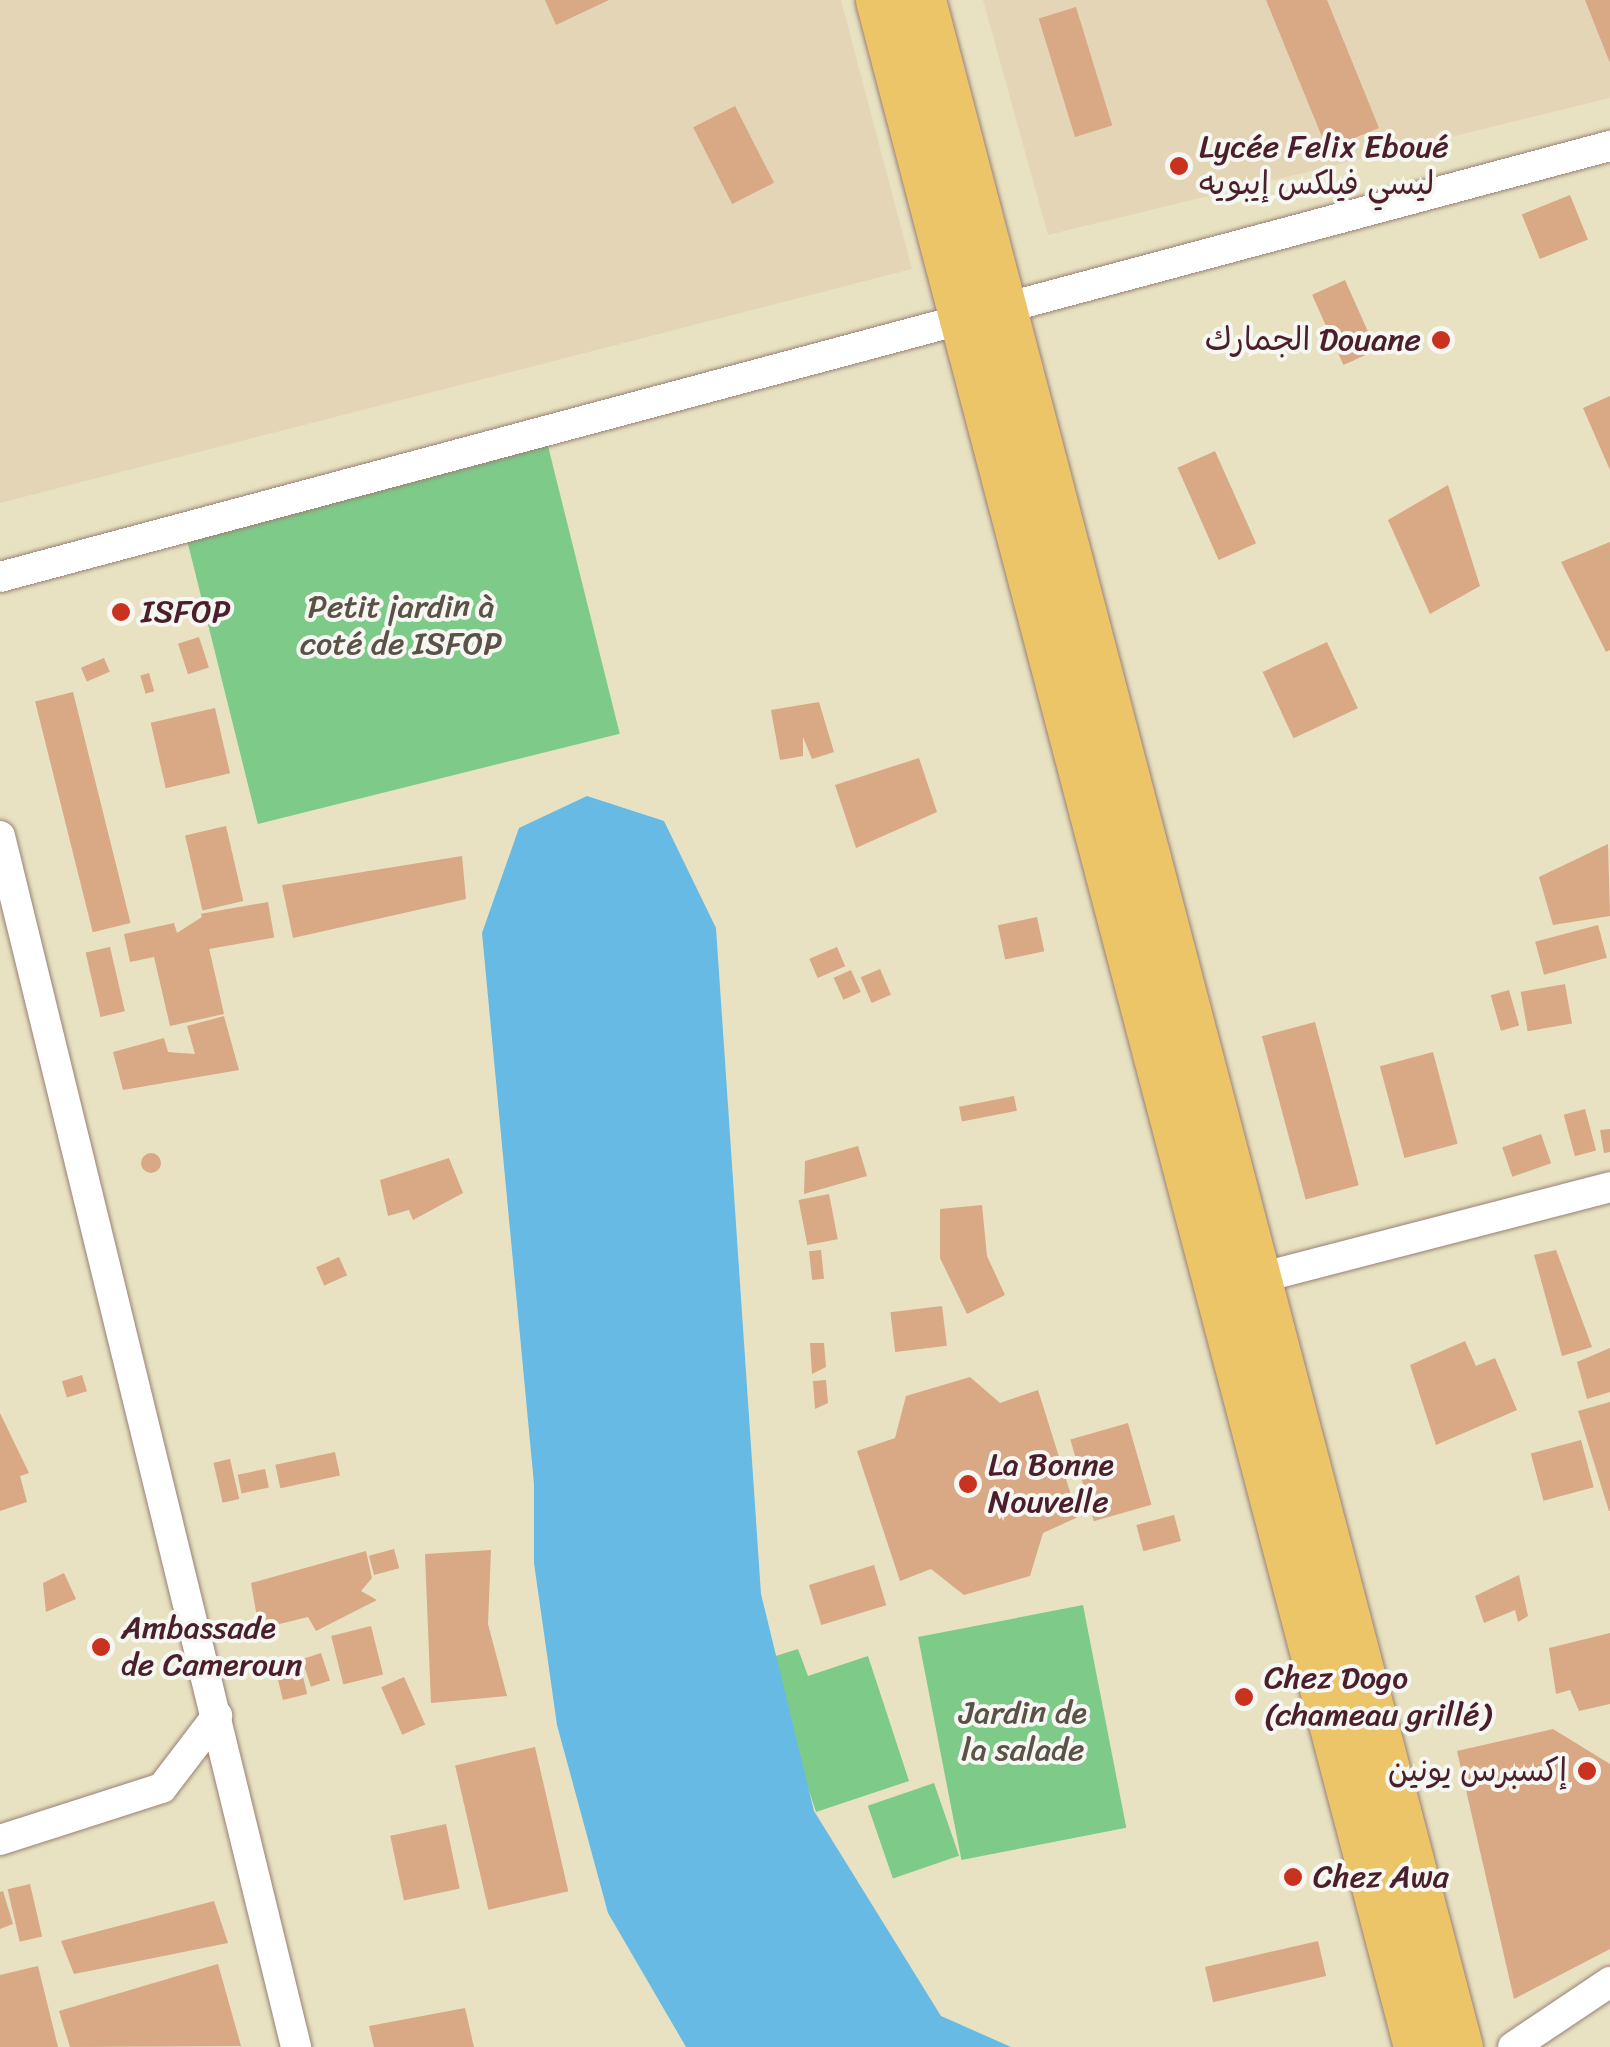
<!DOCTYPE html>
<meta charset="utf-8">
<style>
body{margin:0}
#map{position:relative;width:1610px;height:2047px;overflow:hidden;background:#e8e2c2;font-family:Sriracha,"Playpen Sans Arabic",sans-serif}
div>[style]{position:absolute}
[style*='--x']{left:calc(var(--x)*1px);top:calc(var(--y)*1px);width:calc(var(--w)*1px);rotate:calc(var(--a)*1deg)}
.built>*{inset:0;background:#e5d5b7}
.green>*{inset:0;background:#7eca89;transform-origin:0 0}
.water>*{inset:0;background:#67bae3}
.building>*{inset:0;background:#d9a885;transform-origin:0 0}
.round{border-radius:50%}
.roads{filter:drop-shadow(0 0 2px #998076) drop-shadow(0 0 2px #998076)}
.street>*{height:30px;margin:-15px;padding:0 15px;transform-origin:15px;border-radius:15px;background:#fff}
.primary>*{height:45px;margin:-22.5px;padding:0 22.5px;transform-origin:22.5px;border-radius:22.5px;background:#edc569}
.dots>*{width:28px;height:28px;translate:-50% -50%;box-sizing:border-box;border:5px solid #f6f6f2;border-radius:50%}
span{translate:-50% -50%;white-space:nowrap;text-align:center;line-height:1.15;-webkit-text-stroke:8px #f6f6f2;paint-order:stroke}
.poi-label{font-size:32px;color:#4a1f2b}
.left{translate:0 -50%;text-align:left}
.right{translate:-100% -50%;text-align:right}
.park-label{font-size:32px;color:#5a5247}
</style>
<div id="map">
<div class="built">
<div style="clip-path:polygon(0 0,841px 0,912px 269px,0 503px)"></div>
<div style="clip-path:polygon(983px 0,1610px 0,1610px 98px,1048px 235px)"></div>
</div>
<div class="green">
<div style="left:544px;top:430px;width:313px;height:373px;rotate:76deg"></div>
<div style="left:1083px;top:1605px;width:227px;height:168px;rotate:79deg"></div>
<div style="clip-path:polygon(798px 1649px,808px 1676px,868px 1656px,909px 1781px,816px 1812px,766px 1659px)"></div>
<div style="left:934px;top:1783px;width:77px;height:70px;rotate:71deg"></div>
</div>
<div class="water">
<div style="clip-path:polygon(587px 796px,664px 821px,716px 928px,761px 1594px,814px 1811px,941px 2016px,1011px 2047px,686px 2047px,608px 1913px,557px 1725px,534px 1563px,534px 1484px,482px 933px,519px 828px)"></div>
</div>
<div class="building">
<div style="clip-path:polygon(545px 0,609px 0,556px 25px)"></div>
<div style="clip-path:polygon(1266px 0,1327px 0,1379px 128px,1327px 149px)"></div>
<div style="clip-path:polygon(1585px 0,1610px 0,1610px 63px)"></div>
<div style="left:1076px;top:7px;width:124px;height:39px;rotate:73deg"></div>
<div style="left:735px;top:106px;width:86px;height:47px;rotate:63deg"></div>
<div style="left:1570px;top:195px;width:48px;height:52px;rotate:68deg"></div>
<div style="left:1345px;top:280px;width:77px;height:36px;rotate:66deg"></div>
<div style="clip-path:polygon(1610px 396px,1610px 470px,1583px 408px)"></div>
<div style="left:1215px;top:451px;width:101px;height:41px;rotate:66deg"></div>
<div style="clip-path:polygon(1448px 485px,1480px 586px,1430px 614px,1388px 520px)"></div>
<div style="clip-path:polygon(1610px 542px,1610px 650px,1606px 652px,1561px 562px)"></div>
<div style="left:199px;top:637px;width:32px;height:22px;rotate:72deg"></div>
<div style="left:1327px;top:642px;width:73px;height:71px;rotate:65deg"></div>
<div style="left:104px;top:658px;width:15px;height:25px;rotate:67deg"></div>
<div style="left:149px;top:673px;width:19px;height:9px;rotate:74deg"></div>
<div style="left:73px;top:692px;width:238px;height:39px;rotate:76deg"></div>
<div style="clip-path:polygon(819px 702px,834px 752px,812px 759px,803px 737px,803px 756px,780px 760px,771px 710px)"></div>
<div style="left:215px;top:708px;width:67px;height:66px;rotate:77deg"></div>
<div style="clip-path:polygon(919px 758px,937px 812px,856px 848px,835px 785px)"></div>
<div style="left:226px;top:826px;width:77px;height:42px;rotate:77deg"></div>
<div style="clip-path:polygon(1608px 844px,1610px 916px,1553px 925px,1539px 877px)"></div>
<div style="clip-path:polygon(462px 856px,466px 899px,293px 938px,282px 885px)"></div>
<div style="left:268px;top:902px;width:36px;height:68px;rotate:80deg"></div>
<div style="clip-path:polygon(202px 917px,224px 1014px,170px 1026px,154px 957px,130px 962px,124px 934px,174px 923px,177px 933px)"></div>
<div style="left:1037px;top:917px;width:35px;height:40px;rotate:78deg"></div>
<div style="left:1598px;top:925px;width:34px;height:65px;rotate:75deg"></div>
<div style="left:110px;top:947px;width:66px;height:25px;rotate:77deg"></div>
<div style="left:837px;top:947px;width:21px;height:30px;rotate:67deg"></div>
<div style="left:880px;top:969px;width:28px;height:21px;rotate:67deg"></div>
<div style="left:851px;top:970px;width:24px;height:19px;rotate:66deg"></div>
<div style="left:1565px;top:984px;width:40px;height:45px;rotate:80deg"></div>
<div style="left:1509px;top:990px;width:37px;height:19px;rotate:74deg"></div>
<div style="clip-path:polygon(224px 1016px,239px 1070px,123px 1090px,113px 1052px,164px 1038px,168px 1052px,195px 1054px,187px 1026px)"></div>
<div style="left:1315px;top:1022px;width:169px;height:55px;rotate:75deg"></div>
<div style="left:1433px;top:1052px;width:95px;height:55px;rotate:75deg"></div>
<div style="left:1014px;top:1096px;width:15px;height:56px;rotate:79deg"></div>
<div style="left:1585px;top:1109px;width:43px;height:22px;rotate:75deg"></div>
<div style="clip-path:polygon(1610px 1129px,1610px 1152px,1604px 1153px,1600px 1130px)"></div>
<div style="left:1541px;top:1134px;width:31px;height:41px;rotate:71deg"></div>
<div style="clip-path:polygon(858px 1146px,867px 1176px,804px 1194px,805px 1161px)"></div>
<div class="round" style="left:141px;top:1153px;width:20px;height:20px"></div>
<div style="clip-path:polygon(449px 1158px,463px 1193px,413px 1220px,409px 1210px,388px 1216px,380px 1180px)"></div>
<div style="left:829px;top:1194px;width:46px;height:31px;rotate:79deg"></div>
<div style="clip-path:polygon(982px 1205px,987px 1256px,1005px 1295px,967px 1314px,940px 1258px,940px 1209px)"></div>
<div style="left:821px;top:1250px;width:29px;height:12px;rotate:84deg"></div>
<div style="clip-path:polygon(1556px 1250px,1592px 1347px,1562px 1356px,1534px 1255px)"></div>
<div style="left:339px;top:1257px;width:20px;height:25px;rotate:66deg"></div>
<div style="left:942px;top:1306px;width:40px;height:52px;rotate:83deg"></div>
<div style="clip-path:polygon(1465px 1341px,1476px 1366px,1495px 1358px,1517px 1410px,1436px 1445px,1410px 1365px)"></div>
<div style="clip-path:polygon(810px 1343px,824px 1343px,826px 1367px,812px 1374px)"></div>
<div style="clip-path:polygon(1610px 1348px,1610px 1392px,1587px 1399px,1577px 1362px)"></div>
<div style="left:82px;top:1375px;width:17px;height:21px;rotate:73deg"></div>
<div style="clip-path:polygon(970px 1377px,1000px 1403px,1038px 1390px,1078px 1517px,1043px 1533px,1030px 1576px,964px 1595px,931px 1569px,900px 1581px,857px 1451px,895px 1438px,906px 1396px)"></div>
<div style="clip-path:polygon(826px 1380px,828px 1403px,815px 1409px,813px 1381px)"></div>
<div style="clip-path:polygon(1610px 1402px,1610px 1511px,1609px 1511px,1578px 1411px)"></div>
<div style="clip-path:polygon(0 1413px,29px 1473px,20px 1476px,27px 1502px,0 1511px)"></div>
<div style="left:1128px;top:1423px;width:85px;height:60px;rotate:74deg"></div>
<div style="left:1581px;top:1440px;width:49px;height:52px;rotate:75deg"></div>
<div style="left:335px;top:1452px;width:24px;height:61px;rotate:78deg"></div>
<div style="left:230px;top:1459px;width:41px;height:17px;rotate:77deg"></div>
<div style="left:265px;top:1469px;width:19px;height:28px;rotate:78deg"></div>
<div style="left:1174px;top:1515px;width:27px;height:39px;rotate:75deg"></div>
<div style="left:394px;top:1549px;width:20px;height:26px;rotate:75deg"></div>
<div style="clip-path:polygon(491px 1550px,488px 1624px,507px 1696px,431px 1703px,425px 1554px)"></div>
<div style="clip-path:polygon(366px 1551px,372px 1578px,361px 1591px,377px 1600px,316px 1631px,308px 1617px,259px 1629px,251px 1583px)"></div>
<div style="left:874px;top:1565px;width:42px;height:68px;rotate:73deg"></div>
<div style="clip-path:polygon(64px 1573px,76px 1599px,46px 1612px,43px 1583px)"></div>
<div style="clip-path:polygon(1519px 1575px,1528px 1616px,1518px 1622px,1515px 1610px,1484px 1623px,1475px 1596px)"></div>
<div style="left:371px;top:1626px;width:50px;height:41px;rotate:76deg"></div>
<div style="clip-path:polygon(1610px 1633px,1610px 1704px,1579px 1711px,1570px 1690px,1556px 1694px,1549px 1648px)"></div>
<div style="left:321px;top:1653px;width:29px;height:20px;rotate:72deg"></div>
<div style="left:299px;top:1661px;width:34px;height:25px;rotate:76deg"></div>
<div style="left:404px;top:1677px;width:52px;height:25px;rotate:66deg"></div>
<div style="clip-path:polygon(1553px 1729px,1610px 1764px,1610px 1949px,1514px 1999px,1457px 1751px)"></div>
<div style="left:535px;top:1747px;width:148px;height:82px;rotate:77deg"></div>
<div style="left:446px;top:1824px;width:66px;height:57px;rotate:78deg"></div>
<div style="left:30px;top:1884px;width:54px;height:23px;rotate:77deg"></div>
<div style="clip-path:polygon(3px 1891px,13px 1924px,0 1929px,0 1892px)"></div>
<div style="clip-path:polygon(214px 1901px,228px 1943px,74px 1974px,61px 1941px)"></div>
<div style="left:1318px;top:1941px;width:36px;height:116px;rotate:77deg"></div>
<div style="clip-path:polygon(218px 1964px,241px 2046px,70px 2047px,59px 2011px)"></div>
<div style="clip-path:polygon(38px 1966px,58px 2047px,0 2047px,0 1975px)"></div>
<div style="clip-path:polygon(465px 2008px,474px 2047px,374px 2047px,369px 2026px)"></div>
</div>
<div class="roads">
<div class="street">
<div style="--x:0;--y:577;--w:1667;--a:-14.99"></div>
<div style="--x:0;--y:836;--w:1247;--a:76.26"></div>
<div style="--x:1240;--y:1283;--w:382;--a:-14.5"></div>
<div style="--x:0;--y:1840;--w:170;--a:-17.8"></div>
<div style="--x:162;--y:1788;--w:91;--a:-52.6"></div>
<div style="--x:1513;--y:2047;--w:117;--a:-33.8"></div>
</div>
<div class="primary">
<div style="--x:878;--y:0;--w:2117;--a:75.27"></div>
<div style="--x:923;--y:0;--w:2116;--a:75.3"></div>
</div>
</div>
<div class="dots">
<div style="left:1179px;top:166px;background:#c8321e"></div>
<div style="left:1441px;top:340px;background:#c8321e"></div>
<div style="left:121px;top:612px;background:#c8321e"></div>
<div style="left:968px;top:1484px;background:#c8321e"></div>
<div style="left:101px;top:1647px;background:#c8321e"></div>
<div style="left:1244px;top:1697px;background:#c8321e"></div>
<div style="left:1587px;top:1771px;background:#c8321e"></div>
<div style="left:1293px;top:1877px;background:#c8321e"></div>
</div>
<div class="poi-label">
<span class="left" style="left:1199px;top:166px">Lycée Felix Eboué<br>ليسي فيلكس إيبويه</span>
<span class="right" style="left:1421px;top:340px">الجمارك Douane</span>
<span class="left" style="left:141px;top:612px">ISFOP</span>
<span class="left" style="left:988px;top:1484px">La Bonne<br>Nouvelle</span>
<span class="left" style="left:121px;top:1647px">Ambassade<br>de Cameroun</span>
<span class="left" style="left:1264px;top:1697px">Chez Dogo<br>(chameau grillé)</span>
<span class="right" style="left:1567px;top:1771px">إكسبرس يونين</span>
<span class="left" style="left:1313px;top:1877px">Chez Awa</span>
</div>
<div class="park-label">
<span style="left:401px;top:626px">Petit jardin à<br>coté de ISFOP</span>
<span style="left:1023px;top:1732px">Jardin de<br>la salade</span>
</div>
</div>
